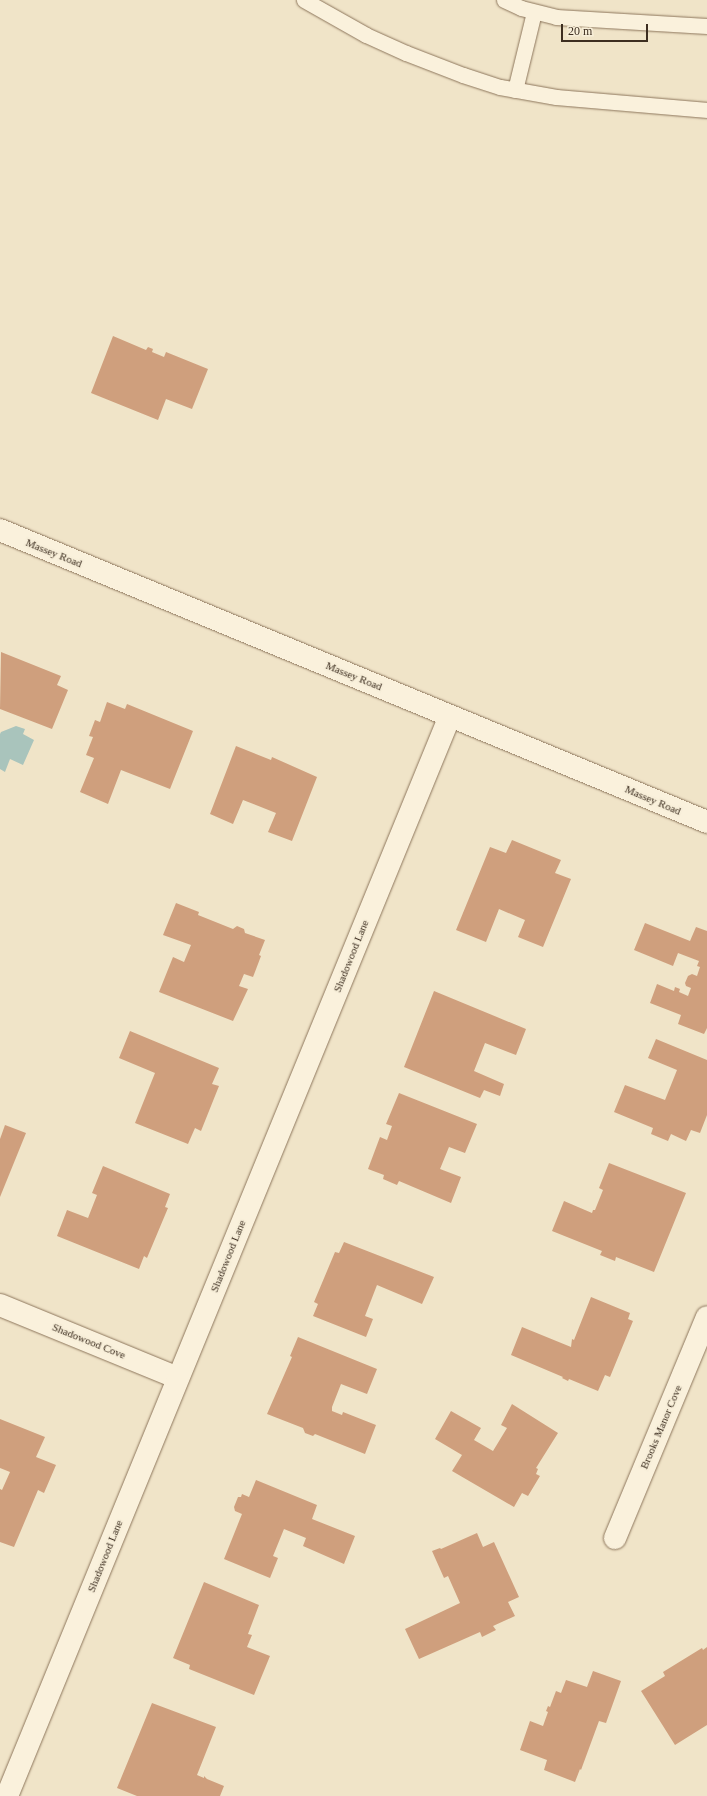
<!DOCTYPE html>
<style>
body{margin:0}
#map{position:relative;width:707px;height:1796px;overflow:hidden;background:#f0e4c8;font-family:"Times New Roman",serif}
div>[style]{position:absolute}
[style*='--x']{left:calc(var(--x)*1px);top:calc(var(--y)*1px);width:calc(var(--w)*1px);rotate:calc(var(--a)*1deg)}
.water>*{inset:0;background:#a9c4bc}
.building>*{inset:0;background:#cf9f7d}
.roads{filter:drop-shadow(0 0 1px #8d765c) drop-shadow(0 0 1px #8d765c)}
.service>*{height:15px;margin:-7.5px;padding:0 7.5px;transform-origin:7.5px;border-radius:7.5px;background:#faf1dc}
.minor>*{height:22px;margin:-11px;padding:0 11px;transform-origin:11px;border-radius:11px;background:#faf1dc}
.tertiary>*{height:22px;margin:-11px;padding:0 11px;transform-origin:11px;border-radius:11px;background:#faf1dc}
span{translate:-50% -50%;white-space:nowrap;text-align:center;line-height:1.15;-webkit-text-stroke:3.5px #f7eed8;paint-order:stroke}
.street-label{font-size:11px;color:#3d2e20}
.scale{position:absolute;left:561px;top:24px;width:87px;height:18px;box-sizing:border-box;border:2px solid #3d2e20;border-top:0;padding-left:5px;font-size:12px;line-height:14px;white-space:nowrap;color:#3d2e20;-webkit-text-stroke:3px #f7eed8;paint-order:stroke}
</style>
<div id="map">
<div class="water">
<div style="clip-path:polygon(16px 726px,25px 729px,23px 734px,34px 740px,23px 765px,10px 759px,5px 772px,0 769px,0 734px,1px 732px)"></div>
</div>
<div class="building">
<div style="clip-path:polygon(113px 336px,146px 350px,148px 347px,153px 349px,152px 352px,164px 357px,166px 352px,208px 369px,192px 409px,166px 399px,158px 420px,91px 393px)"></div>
<div style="clip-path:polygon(1px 652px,61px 676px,57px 685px,68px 690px,52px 729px,0 709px)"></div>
<div style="clip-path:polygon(107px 702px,125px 709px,127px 704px,193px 731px,170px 789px,121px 770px,108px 804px,80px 792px,94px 758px,86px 755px,93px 737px,89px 736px,95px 720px,100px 722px)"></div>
<div style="clip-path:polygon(236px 746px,271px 760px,272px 757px,317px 777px,292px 841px,268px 832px,276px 813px,243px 800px,233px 824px,210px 814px)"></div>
<div style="clip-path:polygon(512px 840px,561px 860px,555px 873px,571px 879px,543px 947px,518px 937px,525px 920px,499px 909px,486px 942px,456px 930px,490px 847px,506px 853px)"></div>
<div style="clip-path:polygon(176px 903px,199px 912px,198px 915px,233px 929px,237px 926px,244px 929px,245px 933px,265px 940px,259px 955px,261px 956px,253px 977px,244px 974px,239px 986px,248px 989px,233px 1021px,159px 992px,173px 957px,184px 962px,191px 945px,163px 935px)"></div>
<div style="clip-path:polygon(645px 923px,690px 941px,696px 927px,707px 931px,707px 1028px,704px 1034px,678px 1024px,681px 1015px,650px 1003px,657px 984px,674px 991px,675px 987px,680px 989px,679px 992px,688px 996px,691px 988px,686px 986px,685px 983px,688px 976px,692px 974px,697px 976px,700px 967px,697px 966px,699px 961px,678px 953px,673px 966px,634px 950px)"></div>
<div style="clip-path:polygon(434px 991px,526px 1029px,516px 1055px,485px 1043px,474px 1071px,504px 1084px,500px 1096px,484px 1090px,480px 1098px,404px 1067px)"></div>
<div style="clip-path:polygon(130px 1031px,219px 1068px,212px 1084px,219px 1086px,201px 1131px,195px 1128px,188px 1144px,135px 1123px,155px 1073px,119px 1058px)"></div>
<div style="clip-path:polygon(656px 1039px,707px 1060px,707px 1115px,700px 1133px,691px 1130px,686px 1141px,671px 1134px,668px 1141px,651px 1134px,653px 1128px,614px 1112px,625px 1085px,665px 1100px,677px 1070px,648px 1058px)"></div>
<div style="clip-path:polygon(399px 1093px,477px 1124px,465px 1153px,449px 1147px,440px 1169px,461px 1177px,451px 1203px,399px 1181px,397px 1185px,383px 1179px,384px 1175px,368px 1169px,380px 1137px,387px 1140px,392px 1126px,386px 1124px)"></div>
<div style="clip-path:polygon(5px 1125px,26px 1133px,0 1197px,0 1139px)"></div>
<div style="clip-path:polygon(609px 1163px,686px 1193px,654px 1272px,616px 1257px,615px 1261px,600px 1255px,602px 1251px,552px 1231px,564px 1201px,592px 1213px,593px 1210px,595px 1210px,603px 1190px,599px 1188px)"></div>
<div style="clip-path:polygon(103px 1166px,170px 1194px,165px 1207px,168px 1208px,147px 1258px,144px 1256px,139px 1269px,57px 1236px,67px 1210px,88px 1218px,97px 1195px,92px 1193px)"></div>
<div style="clip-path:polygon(344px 1242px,434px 1277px,422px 1304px,377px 1285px,365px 1316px,373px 1319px,366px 1337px,313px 1316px,318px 1304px,314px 1302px,335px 1252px,339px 1253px)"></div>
<div style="clip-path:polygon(591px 1297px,630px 1313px,628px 1319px,633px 1321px,610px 1377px,605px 1375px,598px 1391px,569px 1379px,568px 1381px,562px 1378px,563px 1377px,511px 1355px,522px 1327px,571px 1347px,572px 1339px,574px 1340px)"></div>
<div style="clip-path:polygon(298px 1337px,377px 1369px,367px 1394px,341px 1384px,332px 1407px,332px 1411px,342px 1415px,343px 1412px,376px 1425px,365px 1454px,315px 1434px,313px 1436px,305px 1433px,303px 1428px,267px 1414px,292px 1357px,290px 1356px)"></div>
<div style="clip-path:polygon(512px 1404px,558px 1433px,536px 1468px,538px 1469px,536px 1474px,540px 1476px,528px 1496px,522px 1493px,514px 1507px,452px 1471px,462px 1455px,435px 1439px,451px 1411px,481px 1428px,474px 1440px,493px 1451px,507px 1428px,501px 1425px)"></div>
<div style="clip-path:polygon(0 1419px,45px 1437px,36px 1457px,56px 1465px,44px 1493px,38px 1490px,14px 1547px,0 1542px,0 1489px,2px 1490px,10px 1472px,0 1468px)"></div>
<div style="clip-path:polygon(256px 1480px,317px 1505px,312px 1519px,355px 1536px,344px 1564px,303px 1546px,306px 1538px,284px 1529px,273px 1556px,278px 1558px,270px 1578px,224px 1559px,242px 1514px,235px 1511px,234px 1507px,238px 1497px,241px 1497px,242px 1494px,249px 1497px)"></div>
<div style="clip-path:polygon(477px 1533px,483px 1547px,494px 1542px,519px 1597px,508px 1602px,515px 1616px,493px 1626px,496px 1630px,482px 1637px,480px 1632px,419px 1659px,405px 1629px,460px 1603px,448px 1576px,444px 1578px,432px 1551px,440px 1548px,441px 1549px)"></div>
<div style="clip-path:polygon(204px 1582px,259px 1605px,248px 1634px,252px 1635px,247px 1647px,270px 1656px,254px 1695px,189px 1669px,190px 1665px,173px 1658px)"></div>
<div style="clip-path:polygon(707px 1647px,707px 1725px,675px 1745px,641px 1691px,665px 1676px,663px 1672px,702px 1648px,703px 1650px)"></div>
<div style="clip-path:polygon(593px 1671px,621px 1681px,606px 1723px,599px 1721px,581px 1770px,580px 1769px,575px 1782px,544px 1770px,547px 1760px,520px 1750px,530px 1721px,543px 1726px,548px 1712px,546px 1711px,548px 1706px,550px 1707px,556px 1691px,561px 1693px,566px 1680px,587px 1687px)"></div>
<div style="clip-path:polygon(152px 1703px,216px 1727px,197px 1775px,204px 1778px,204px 1776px,207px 1779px,224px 1786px,220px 1796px,137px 1796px,117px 1788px)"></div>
</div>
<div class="roads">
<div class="service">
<div style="--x:304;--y:0;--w:71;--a:29.4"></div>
<div style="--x:366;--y:35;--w:44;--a:24.2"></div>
<div style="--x:406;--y:53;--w:61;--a:21.1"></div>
<div style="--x:463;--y:75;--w:39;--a:18"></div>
<div style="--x:500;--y:87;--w:57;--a:10.1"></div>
<div style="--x:556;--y:97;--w:152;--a:4.9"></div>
<div style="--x:504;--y:0;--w:19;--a:25"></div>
<div style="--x:521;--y:8;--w:36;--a:14"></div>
<div style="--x:556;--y:17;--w:151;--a:3.4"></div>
<div style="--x:515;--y:90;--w:80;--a:-76.3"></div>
</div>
<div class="minor">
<div style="--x:0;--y:1305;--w:192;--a:22.3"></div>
<div style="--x:615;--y:1538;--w:239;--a:-67.4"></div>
<div style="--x:7;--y:1796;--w:1167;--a:-67.7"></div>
</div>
<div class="tertiary">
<div style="--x:0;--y:530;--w:765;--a:22.44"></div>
</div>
</div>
<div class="street-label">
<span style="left:54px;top:553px;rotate:22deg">Massey Road</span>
<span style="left:354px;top:676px;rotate:22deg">Massey Road</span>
<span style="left:653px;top:800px;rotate:23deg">Massey Road</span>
<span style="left:351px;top:956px;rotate:-68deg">Shadowood Lane</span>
<span style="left:228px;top:1256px;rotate:-68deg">Shadowood Lane</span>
<span style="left:89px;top:1341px;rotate:22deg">Shadowood Cove</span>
<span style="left:661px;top:1427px;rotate:-67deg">Brooks Manor Cove</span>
<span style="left:105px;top:1556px;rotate:-68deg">Shadowood Lane</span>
</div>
<div class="scale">20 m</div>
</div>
